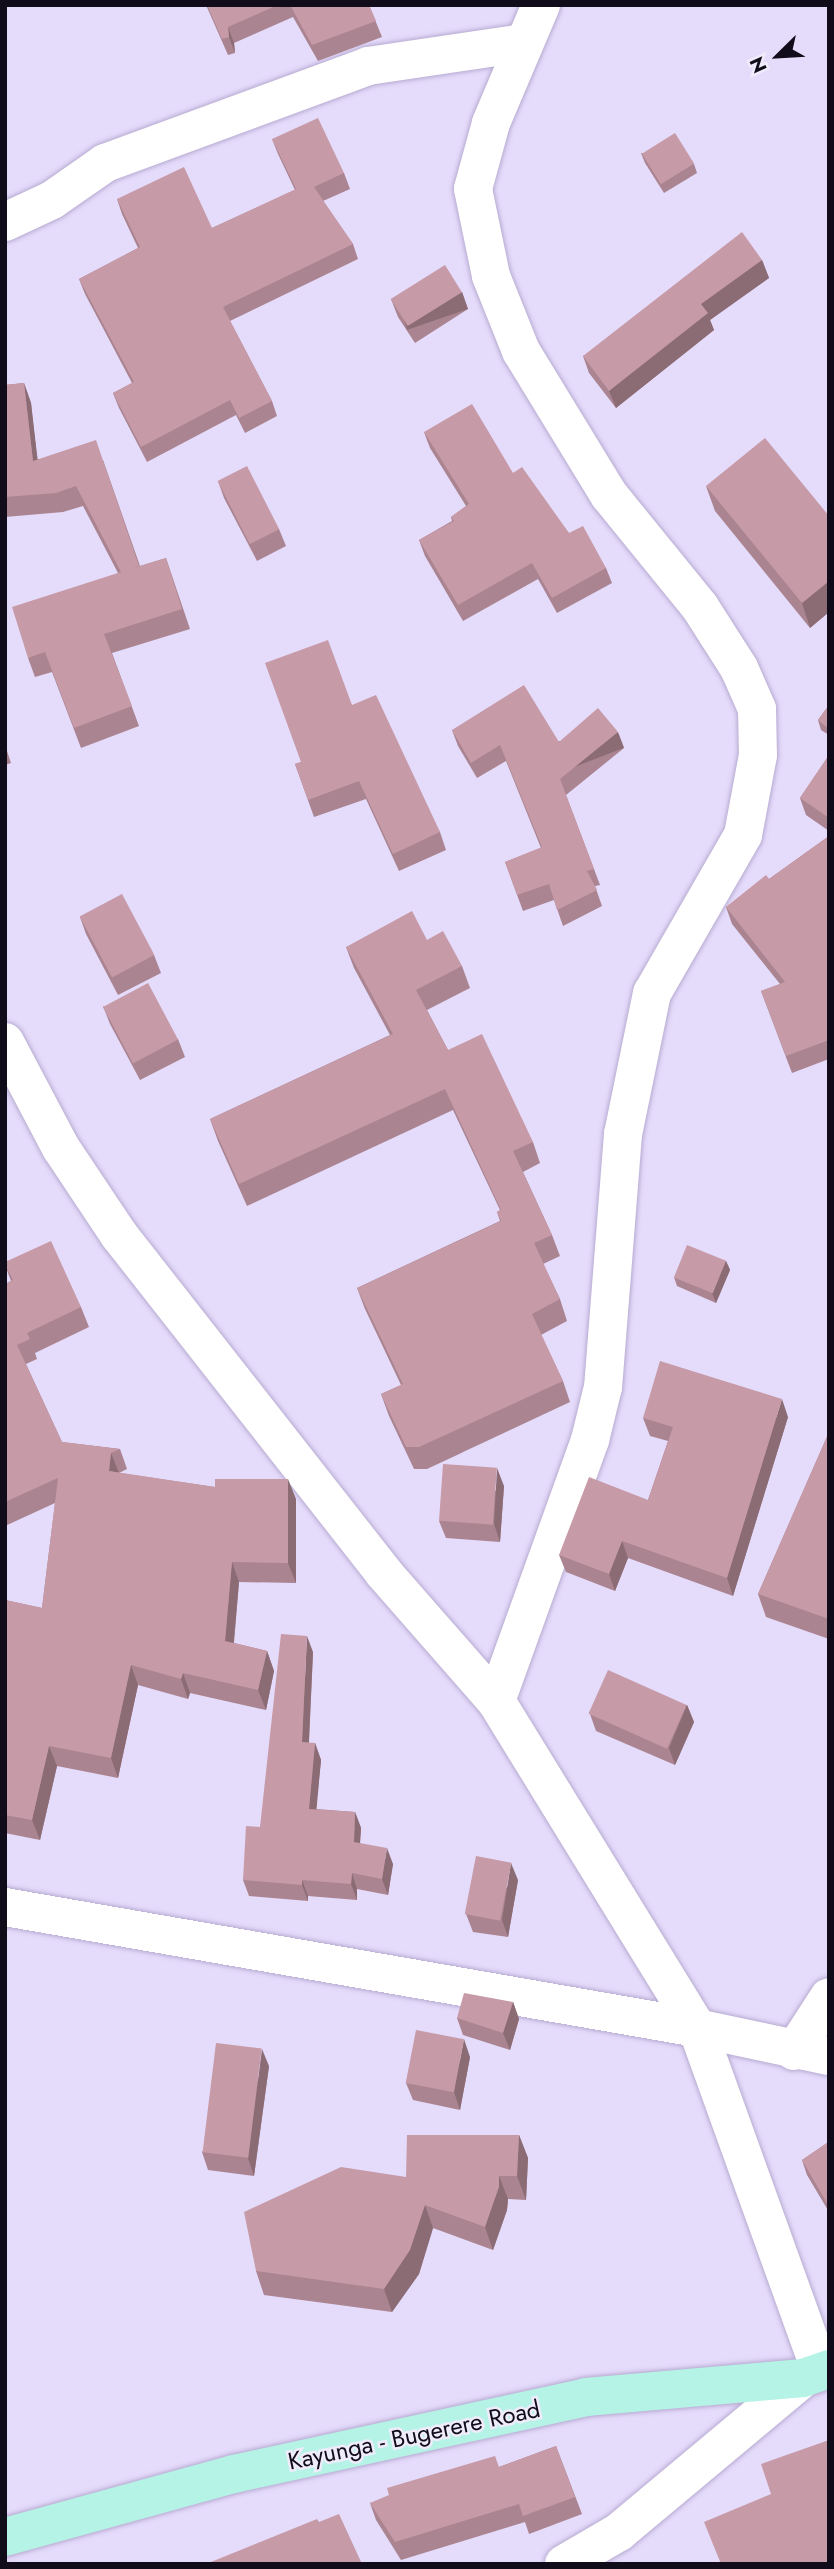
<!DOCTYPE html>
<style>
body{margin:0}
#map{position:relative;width:834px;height:2569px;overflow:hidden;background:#e5dbfb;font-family:Jost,sans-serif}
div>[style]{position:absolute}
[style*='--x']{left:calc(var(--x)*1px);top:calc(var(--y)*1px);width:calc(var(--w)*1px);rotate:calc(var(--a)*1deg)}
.roads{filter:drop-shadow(0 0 2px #b7abd1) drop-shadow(0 0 2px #b7abd1)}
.minor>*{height:38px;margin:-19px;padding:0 19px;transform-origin:19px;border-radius:19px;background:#fff}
.primary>*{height:38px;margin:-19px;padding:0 19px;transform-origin:19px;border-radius:19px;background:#b5f3e6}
.wall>*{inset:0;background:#aa8490}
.shaded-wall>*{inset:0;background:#8b6c75;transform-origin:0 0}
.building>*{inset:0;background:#c69aa7;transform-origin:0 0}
span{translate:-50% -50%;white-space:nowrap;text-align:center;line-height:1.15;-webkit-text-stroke:5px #f0ecfc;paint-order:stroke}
.street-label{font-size:24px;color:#100c19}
.frame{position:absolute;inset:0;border:7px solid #100c19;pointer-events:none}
.north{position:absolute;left:743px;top:21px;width:70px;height:70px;-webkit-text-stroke:5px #f0ecfc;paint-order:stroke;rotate:246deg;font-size:19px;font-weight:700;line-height:28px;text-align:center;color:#100c19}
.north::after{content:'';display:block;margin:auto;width:24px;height:32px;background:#100c19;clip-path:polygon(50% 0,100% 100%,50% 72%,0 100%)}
</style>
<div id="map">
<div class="roads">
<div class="minor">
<div style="--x:541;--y:5;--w:128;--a:113"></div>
<div style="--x:491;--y:123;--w:68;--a:105.3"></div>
<div style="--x:473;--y:189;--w:89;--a:78.3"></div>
<div style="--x:491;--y:276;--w:81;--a:68.2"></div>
<div style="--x:521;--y:351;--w:169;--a:58.6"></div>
<div style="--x:609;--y:495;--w:144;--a:50.9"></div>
<div style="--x:700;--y:607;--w:72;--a:57.4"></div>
<div style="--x:739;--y:668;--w:45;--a:66.3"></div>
<div style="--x:757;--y:709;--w:46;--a:88.8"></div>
<div style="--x:758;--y:755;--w:81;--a:100.6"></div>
<div style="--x:743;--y:835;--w:182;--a:119.9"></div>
<div style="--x:652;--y:993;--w:144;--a:101.6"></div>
<div style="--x:623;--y:1134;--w:254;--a:94.5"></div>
<div style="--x:603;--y:1387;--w:55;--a:103.8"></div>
<div style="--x:590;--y:1440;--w:277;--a:109.8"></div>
<div style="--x:496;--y:1701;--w:384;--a:58.4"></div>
<div style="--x:697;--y:2028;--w:363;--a:70.2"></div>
<div style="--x:5;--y:222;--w:52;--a:-25.1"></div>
<div style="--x:52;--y:200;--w:65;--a:-34.9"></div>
<div style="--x:105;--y:163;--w:280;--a:-20.2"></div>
<div style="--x:368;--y:66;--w:157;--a:-8.4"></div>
<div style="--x:5;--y:1042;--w:120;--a:62.2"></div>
<div style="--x:61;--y:1148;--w:105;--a:56.3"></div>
<div style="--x:119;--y:1235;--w:428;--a:51.9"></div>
<div style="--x:383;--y:1572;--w:171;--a:48.8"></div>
<div style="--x:5;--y:1907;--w:702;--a:9.92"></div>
<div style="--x:697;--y:2028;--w:135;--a:12"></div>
<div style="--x:794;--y:2051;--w:64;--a:-57.1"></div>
<div style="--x:564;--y:2564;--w:64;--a:-30.2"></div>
<div style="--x:619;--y:2532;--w:240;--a:-39.9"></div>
</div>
<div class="primary">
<div style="--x:5;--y:2537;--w:238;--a:-15.4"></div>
<div style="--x:234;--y:2474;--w:360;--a:-12.3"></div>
<div style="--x:586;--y:2397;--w:218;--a:-5"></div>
<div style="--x:803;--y:2378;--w:28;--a:-19"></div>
</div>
</div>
<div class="wall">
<div style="clip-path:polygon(206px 5px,369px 5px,382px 37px,318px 61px,293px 17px,234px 43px,235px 53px,228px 55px)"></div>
<div style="clip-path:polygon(272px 139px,344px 173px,350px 189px,323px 201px,353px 244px,358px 259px,230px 321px,272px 401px,277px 416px,245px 433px,236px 415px,147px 462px,119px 408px,113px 393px,132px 383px,85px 294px,79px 279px,138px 248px,122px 214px,117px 199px,212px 228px,295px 190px,278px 154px)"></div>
<div style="clip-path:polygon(641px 153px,694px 164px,697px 173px,664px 193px,645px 163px)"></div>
<div style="clip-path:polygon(762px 260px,769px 278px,710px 320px,714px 330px,616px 408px,589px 373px,583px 356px)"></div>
<div style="clip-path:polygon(462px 292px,468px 309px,415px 343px,398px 317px,391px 299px)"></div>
<div style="clip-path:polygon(24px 383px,31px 403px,37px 459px,103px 460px,140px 566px,166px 558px,190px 629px,112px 653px,139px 726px,81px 748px,52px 672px,35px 677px,28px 658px,118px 573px,83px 506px,63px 512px,5px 517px,5px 385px)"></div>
<div style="clip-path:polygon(424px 432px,513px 473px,569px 533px,606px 568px,612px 583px,557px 613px,538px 579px,463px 621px,425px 556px,419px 540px,452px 521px,451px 517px,466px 506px,430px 448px)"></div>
<div style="clip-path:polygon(218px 481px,279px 529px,286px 546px,257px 561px,224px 498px)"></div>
<div style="clip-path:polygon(706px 486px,829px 516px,829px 612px,810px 628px,715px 511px)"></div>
<div style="clip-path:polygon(352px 705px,440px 832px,446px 850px,399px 871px,366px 799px,314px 817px,295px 764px,301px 762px)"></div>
<div style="clip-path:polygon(829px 705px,829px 735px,821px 730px,818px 720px)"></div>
<div style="clip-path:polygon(452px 730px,624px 748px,566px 795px,600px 885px,595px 886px,602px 906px,563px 926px,554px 900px,523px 911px,505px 862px,541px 848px,506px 761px,477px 778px,458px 746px)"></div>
<div style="clip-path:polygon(5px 745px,11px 763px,5px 765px)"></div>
<div style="clip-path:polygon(829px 755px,829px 831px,806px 815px,800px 798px)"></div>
<div style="clip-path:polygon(829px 836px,829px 1059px,792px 1073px,761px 991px,780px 984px,732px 924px,726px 907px,769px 879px)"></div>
<div style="clip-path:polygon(80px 917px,154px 955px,161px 973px,118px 995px,86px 934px)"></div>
<div style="clip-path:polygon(427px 940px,462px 966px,470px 988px,427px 1010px,448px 1050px,533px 1142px,540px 1163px,523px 1172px,552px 1235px,560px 1256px,543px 1264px,560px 1299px,567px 1321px,541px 1335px,563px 1381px,570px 1402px,427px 1469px,414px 1469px,389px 1416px,381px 1394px,401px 1385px,365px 1309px,357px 1288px,500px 1221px,497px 1212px,500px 1210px,453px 1110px,247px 1206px,218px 1141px,210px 1119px,390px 1035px,354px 968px,346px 947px)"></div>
<div style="clip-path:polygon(103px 1006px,178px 1039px,185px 1057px,140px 1080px,110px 1024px)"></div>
<div style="clip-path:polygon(726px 1261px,730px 1270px,716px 1303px,677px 1286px,674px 1277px)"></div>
<div style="clip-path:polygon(5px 1265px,81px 1307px,89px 1327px,35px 1353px,37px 1359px,26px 1364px,62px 1442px,120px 1449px,127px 1469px,119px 1473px,296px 1499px,296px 1583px,239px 1582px,234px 1643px,267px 1651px,274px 1671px,266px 1710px,190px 1693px,188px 1699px,138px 1685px,118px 1778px,57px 1766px,40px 1840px,5px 1833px,5px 1600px,42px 1608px,55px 1503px,5px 1526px,5px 1284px,11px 1281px)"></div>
<div style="clip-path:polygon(788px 1417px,733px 1596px,628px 1558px,615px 1591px,566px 1572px,559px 1555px,648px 1500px,668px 1441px,650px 1436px,643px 1418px)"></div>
<div style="clip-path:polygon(829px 1432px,829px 1639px,766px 1617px,758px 1594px)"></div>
<div style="clip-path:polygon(504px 1486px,500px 1542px,446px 1538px,439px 1521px)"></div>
<div style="clip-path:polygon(313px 1652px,309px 1743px,315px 1743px,321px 1760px,316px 1809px,355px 1812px,361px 1828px,360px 1843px,393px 1864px,388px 1895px,357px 1889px,357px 1900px,308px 1896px,308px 1901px,249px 1896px,243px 1880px,260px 1827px)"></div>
<div style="clip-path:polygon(687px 1705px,694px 1722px,675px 1765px,596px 1731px,590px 1714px)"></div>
<div style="clip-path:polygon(518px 1880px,508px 1937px,473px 1932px,466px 1914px)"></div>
<div style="clip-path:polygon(513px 2002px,519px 2019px,510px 2050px,463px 2035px,457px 2018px)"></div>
<div style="clip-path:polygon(470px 2057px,460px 2110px,413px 2100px,406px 2083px)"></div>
<div style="clip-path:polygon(269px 2066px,254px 2176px,208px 2170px,202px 2152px)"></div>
<div style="clip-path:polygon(829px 2128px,829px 2212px,807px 2175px,802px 2160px,827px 2143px)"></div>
<div style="clip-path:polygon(519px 2135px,528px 2158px,526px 2200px,508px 2199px,507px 2210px,493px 2250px,433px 2228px,419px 2274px,392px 2312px,264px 2295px,256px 2271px,406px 2177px)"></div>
<div style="clip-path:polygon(556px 2446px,582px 2514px,529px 2534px,525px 2522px,401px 2560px,376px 2520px,370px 2503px,499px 2467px)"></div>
</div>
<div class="shaded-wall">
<div style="clip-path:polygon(228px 27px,234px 43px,235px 53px,229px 37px)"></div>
<div style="clip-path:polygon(762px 260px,769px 278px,710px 320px,714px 330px,616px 408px,609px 391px,701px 304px)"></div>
<div style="left:462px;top:292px;width:18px;height:64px;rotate:71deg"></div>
<div style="clip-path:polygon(24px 383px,31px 403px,40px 480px,33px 461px)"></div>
<div style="clip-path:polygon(829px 581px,829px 612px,810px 628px,802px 603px)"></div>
<div style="left:618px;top:732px;width:17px;height:75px;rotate:69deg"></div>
<div style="clip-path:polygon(726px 1261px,730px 1270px,716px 1303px,712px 1293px)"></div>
<div style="clip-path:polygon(782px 1399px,788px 1417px,733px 1596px,727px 1578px)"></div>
<div style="clip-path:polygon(111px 1453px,119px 1473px,109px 1471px)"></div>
<div style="clip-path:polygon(497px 1468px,504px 1486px,500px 1542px,494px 1524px)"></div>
<div style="clip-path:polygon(288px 1479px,296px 1499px,296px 1583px,288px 1563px)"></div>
<div style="clip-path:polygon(622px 1541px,628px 1558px,615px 1591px,609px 1574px)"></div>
<div style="clip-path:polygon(232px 1562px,239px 1582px,232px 1661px,225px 1641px)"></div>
<div style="clip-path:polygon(307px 1636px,313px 1652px,308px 1758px,302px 1742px)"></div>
<div style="clip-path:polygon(267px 1651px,274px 1671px,266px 1710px,258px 1690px)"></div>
<div style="clip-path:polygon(131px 1665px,138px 1685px,118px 1778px,111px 1758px)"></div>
<div style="clip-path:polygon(183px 1673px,190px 1693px,188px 1699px,181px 1679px)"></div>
<div style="clip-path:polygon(687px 1705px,694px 1722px,675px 1765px,669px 1748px)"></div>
<div style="clip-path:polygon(315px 1743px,321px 1760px,315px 1825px,309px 1809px)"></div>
<div style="clip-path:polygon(49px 1746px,57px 1766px,40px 1840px,32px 1820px)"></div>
<div style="clip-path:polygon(355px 1812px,361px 1828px,359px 1858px,354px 1842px)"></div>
<div style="clip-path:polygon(387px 1848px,393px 1864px,388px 1895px,382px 1879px)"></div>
<div style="clip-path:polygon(511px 1863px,518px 1880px,508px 1937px,502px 1920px)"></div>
<div style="clip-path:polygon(352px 1873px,357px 1889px,357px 1900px,351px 1884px)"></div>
<div style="clip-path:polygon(302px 1880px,308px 1896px,308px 1901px,302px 1885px)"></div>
<div style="clip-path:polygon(513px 2002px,519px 2019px,510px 2050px,503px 2033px)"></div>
<div style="clip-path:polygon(464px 2039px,470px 2057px,460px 2110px,454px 2092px)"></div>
<div style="clip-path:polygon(262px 2049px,269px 2066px,254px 2176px,248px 2158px)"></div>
<div style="clip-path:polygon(519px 2135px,528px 2158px,526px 2200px,517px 2176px)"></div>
<div style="clip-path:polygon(499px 2176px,508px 2199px,507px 2210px,493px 2250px,485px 2227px)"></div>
<div style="clip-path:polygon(425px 2205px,433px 2228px,419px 2274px,392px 2312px,384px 2289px)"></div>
</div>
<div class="building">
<div style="clip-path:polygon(207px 5px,278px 5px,228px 27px,229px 37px,222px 39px)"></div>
<div style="clip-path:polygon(290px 5px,369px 5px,376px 21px,312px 45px)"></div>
<div style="clip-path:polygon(318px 118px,344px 173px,314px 187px,353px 244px,223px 307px,272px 401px,239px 418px,230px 400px,141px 447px,113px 393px,134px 382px,79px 279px,140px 247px,117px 199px,184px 167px,212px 228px,296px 189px,272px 139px)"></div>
<div style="left:675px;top:133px;width:36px;height:39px;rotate:58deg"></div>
<div style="clip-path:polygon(742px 232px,762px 260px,701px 304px,708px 313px,609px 391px,583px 356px)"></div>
<div style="left:445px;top:265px;width:32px;height:64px;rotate:58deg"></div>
<div style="clip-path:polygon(24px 383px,33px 461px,96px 440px,139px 566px,131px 569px,166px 558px,182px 609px,104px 634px,132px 706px,74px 728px,45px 652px,28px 658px,12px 607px,121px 572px,76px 486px,56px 493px,5px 497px,5px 385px)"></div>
<div style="clip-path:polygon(472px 404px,513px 473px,522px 467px,569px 533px,583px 526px,606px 568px,552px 598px,532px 563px,458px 605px,419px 540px,454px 521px,451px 517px,469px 504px,424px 432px)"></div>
<div style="clip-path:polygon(765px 438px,829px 516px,829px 581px,802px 603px,706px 486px)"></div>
<div style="left:247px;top:466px;width:71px;height:33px;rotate:63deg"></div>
<div style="clip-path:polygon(328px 640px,352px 705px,376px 695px,440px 832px,393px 854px,359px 781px,308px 800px,295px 764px,301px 762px,265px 663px)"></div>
<div style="clip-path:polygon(524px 685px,559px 742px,598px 708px,618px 732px,560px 779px,594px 869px,587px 871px,597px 890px,557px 910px,549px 884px,517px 895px,505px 862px,542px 847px,500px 745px,471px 763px,452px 730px)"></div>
<div style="clip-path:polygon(829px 705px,829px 729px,818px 720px)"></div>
<div style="clip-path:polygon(829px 755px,829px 818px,800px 798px)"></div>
<div style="clip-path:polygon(829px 836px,829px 1040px,786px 1056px,761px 991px,785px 982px,726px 907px,766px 875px,769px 879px)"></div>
<div style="left:122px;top:894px;width:69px;height:48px;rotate:62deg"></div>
<div style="clip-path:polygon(412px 911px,427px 940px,443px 931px,462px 966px,416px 990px,448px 1050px,482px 1034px,533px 1142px,513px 1151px,552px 1235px,534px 1243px,560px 1299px,532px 1314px,563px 1381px,419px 1447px,406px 1447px,381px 1394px,403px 1384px,357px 1288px,501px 1221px,497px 1212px,501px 1210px,445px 1089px,239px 1184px,210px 1119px,393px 1034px,346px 947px)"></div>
<div style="left:148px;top:983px;width:64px;height:51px;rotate:62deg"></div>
<div style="clip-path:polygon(51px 1241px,81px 1307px,27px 1333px,30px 1339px,17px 1345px,62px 1442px,120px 1449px,111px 1453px,109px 1471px,215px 1487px,215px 1479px,288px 1479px,288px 1563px,232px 1562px,225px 1641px,267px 1651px,258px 1690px,183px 1673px,181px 1679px,131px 1665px,111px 1758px,49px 1746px,32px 1820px,5px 1815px,5px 1600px,42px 1608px,58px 1478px,5px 1502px,5px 1284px,13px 1280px,5px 1265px,5px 1262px)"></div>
<div style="left:687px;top:1245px;width:42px;height:35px;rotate:22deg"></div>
<div style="clip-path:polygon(660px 1361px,782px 1399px,727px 1578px,622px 1541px,609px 1574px,559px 1555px,589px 1477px,648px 1500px,673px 1427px,643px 1418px)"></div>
<div style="clip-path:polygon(829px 1432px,829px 1619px,758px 1594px)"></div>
<div style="left:443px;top:1464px;width:54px;height:57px;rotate:4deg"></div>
<div style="clip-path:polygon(281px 1634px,307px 1636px,302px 1742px,315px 1743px,309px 1809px,355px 1812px,354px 1842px,387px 1848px,382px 1879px,352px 1873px,351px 1884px,302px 1880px,302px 1885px,243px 1880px,246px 1826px,260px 1827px)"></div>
<div style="left:608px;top:1670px;width:86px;height:48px;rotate:24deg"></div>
<div style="left:476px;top:1856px;width:36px;height:59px;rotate:11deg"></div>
<div style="clip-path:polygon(464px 1993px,513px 2002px,503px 2033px,457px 2018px)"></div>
<div style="left:416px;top:2030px;width:49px;height:54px;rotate:11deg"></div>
<div style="left:216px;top:2043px;width:46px;height:110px;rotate:7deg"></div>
<div style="clip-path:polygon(829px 2128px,829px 2205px,828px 2205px,802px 2160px,827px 2143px)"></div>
<div style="clip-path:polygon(407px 2135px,519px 2135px,517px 2176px,499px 2176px,499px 2187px,485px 2227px,425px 2205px,410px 2250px,384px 2289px,256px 2271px,244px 2212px,341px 2167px,406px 2177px)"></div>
<div style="clip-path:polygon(829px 2440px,829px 2564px,721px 2564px,704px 2522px,771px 2494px,761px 2464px)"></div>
<div style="clip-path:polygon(556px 2446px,575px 2497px,523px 2516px,519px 2504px,395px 2542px,370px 2503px,389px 2495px,387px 2488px,495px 2456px,499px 2467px)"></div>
<div style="clip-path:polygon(339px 2514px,362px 2564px,206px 2564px,317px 2519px,319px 2522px)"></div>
</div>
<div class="street-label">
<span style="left:414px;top:2435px;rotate:-12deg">Kayunga - Bugerere Road</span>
</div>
<div class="frame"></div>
<div class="north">N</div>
</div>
